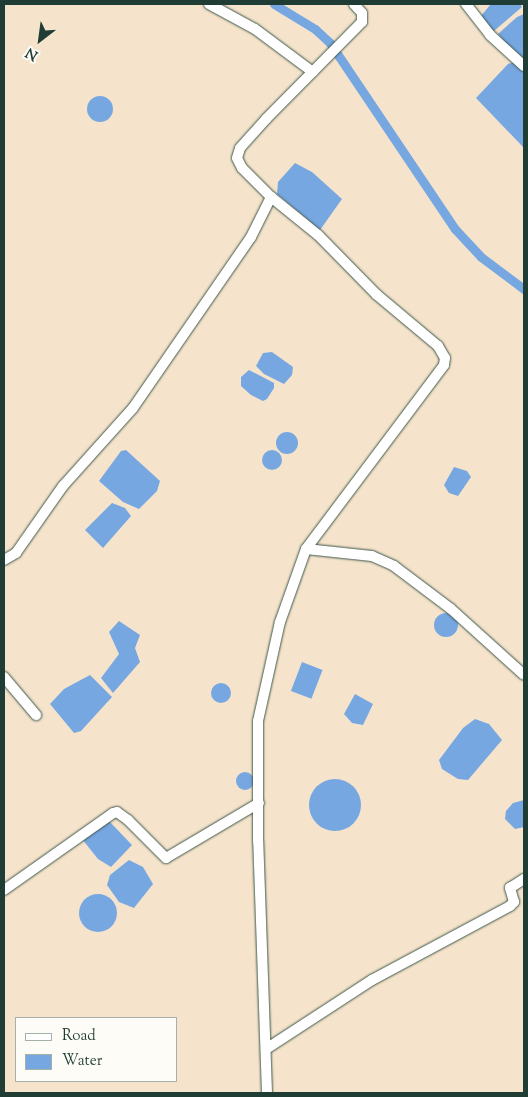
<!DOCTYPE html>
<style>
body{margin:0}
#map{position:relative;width:528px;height:1097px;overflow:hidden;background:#f5e4cb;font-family:"Sorts Mill Goudy",serif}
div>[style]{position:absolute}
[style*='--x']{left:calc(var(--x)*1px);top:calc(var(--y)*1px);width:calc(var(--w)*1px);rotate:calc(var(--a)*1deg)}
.water>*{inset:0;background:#77a7e1;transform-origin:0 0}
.round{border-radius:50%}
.canal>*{height:9px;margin:-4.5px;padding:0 4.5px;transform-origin:4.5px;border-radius:4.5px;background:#77a7e1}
.roads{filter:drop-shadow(0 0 1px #3f564b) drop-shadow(0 0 1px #3f564b)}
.minor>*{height:10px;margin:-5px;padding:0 5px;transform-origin:5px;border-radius:5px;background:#fff}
span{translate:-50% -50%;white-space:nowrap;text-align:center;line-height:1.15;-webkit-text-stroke:5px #fdfcf7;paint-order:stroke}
.frame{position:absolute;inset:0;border:5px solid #1f3d34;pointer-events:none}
.legend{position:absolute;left:15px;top:1017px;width:162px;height:65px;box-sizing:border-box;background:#fdfcf7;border:1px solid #a4b0a9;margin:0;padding:6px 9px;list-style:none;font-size:15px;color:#1f3d34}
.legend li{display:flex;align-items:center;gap:10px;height:25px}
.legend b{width:25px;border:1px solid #a4b0a9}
.north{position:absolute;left:15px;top:15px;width:50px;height:50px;-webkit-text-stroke:4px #fdfcf7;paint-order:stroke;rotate:210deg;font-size:14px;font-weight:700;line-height:20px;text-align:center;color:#1f3d34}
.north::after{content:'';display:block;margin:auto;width:18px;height:22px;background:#1f3d34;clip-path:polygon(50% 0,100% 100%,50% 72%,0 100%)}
</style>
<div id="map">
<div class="water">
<div style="clip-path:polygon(491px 4px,520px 4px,522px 7px,494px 31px,480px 17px)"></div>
<div style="clip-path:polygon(524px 14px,524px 64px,498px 34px,517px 17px)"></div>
<div style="clip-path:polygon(514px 62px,524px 68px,524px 148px,476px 98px,508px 64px)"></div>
<div class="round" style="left:87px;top:96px;width:26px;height:26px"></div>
<div style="clip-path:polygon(295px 163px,312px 172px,342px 199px,320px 230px,277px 194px,278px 182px)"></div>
<div style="clip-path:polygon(272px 352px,293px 367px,292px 375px,284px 384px,264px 374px,256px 366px,263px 353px)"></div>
<div style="clip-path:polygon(249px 370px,274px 383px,274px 388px,267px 399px,263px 401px,251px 395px,241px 386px,241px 377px)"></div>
<div class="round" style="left:276px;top:432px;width:22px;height:22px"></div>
<div class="round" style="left:262px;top:450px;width:20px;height:20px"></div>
<div style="clip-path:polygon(126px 450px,160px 481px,157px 491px,139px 509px,123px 502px,99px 481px,121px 451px)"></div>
<div style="clip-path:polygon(454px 467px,467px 471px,471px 477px,458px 496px,449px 493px,444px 485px)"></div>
<div style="clip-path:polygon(112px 503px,125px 508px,131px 516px,103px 548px,85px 530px)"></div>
<div class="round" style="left:434px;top:613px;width:24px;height:24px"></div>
<div style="clip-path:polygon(119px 621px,140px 635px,135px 648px,140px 662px,113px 693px,101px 678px,119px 654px,109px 632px)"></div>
<div style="left:302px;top:662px;width:22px;height:31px;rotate:21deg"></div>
<div style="clip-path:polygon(90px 675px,112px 697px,81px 731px,74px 733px,50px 704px,64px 689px)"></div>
<div class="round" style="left:211px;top:683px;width:20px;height:20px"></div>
<div style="clip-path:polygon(355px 694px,373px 704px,363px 725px,352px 723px,344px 714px)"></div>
<div style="clip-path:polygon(475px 719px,489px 724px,502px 740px,468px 780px,458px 779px,442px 769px,439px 760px,463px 728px)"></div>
<div class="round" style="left:236px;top:772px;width:18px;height:18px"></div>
<div class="round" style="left:309px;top:779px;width:52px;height:52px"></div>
<div style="clip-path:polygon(524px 800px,524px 827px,515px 829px,505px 819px,506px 811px,513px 803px)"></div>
<div style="clip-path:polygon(109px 821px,132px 845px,111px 867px,98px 859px,82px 839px)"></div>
<div style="clip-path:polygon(129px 860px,143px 867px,153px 884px,134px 908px,119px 902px,107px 885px,110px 875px)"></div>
<div class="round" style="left:79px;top:894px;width:38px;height:38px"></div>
</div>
<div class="canal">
<div style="--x:274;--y:4;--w:48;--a:31.4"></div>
<div style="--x:315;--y:29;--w:21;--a:43"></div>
<div style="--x:330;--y:43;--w:224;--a:56.1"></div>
<div style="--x:455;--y:229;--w:38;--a:47"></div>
<div style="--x:481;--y:257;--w:54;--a:36.7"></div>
</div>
<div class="roads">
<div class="minor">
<div style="--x:209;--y:4;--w:52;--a:28.5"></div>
<div style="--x:255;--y:29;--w:72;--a:36.6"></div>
<div style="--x:466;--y:4;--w:39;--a:52"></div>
<div style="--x:490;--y:35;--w:46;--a:42.4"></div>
<div style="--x:306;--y:549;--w:66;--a:6.1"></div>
<div style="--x:372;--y:556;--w:24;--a:24"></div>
<div style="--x:394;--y:566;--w:71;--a:37"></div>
<div style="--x:451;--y:609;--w:98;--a:42.1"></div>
<div style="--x:4;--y:560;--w:14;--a:-30"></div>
<div style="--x:16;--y:553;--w:82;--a:-55"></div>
<div style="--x:63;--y:486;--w:105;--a:-48.1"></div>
<div style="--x:133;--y:408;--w:208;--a:-55.4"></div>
<div style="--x:251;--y:237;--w:45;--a:-63.4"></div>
<div style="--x:4;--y:677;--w:50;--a:49.9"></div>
<div style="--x:4;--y:890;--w:133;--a:-35.2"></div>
<div style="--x:113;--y:813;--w:4;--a:-14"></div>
<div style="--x:117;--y:812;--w:14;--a:36"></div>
<div style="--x:128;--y:820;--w:54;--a:45"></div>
<div style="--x:166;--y:858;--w:108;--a:-30.6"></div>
<div style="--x:266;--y:1049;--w:126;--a:-33.1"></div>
<div style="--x:372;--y:980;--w:157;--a:-28.2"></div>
<div style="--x:510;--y:906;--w:6;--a:-45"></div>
<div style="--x:514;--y:902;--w:15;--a:-106"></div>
<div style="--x:510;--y:888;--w:17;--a:-33"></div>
<div style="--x:267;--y:1093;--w:252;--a:-92"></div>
<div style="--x:258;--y:841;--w:120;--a:-90"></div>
<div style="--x:258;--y:721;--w:101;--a:-77.5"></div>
<div style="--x:280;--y:622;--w:77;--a:-70.4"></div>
<div style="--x:306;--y:549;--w:230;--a:-53.1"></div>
<div style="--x:444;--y:365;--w:7;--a:-82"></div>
<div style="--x:445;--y:358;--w:14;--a:-120"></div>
<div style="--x:438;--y:346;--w:80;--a:-140.1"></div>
<div style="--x:377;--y:295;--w:84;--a:-134.5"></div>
<div style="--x:318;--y:235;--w:60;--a:-141"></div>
<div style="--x:271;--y:197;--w:41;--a:-135"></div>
<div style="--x:242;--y:168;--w:11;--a:-117"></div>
<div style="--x:237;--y:158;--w:10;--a:-73"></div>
<div style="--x:240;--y:148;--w:39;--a:-48"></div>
<div style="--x:266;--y:119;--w:136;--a:-45.3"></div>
<div style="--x:362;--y:22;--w:9;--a:-90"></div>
<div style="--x:362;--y:13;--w:12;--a:-132"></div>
</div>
</div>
<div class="frame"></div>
<ul class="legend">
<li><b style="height:6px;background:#fff"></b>Road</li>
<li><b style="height:14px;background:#77a7e1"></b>Water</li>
</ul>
<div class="north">N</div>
</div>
